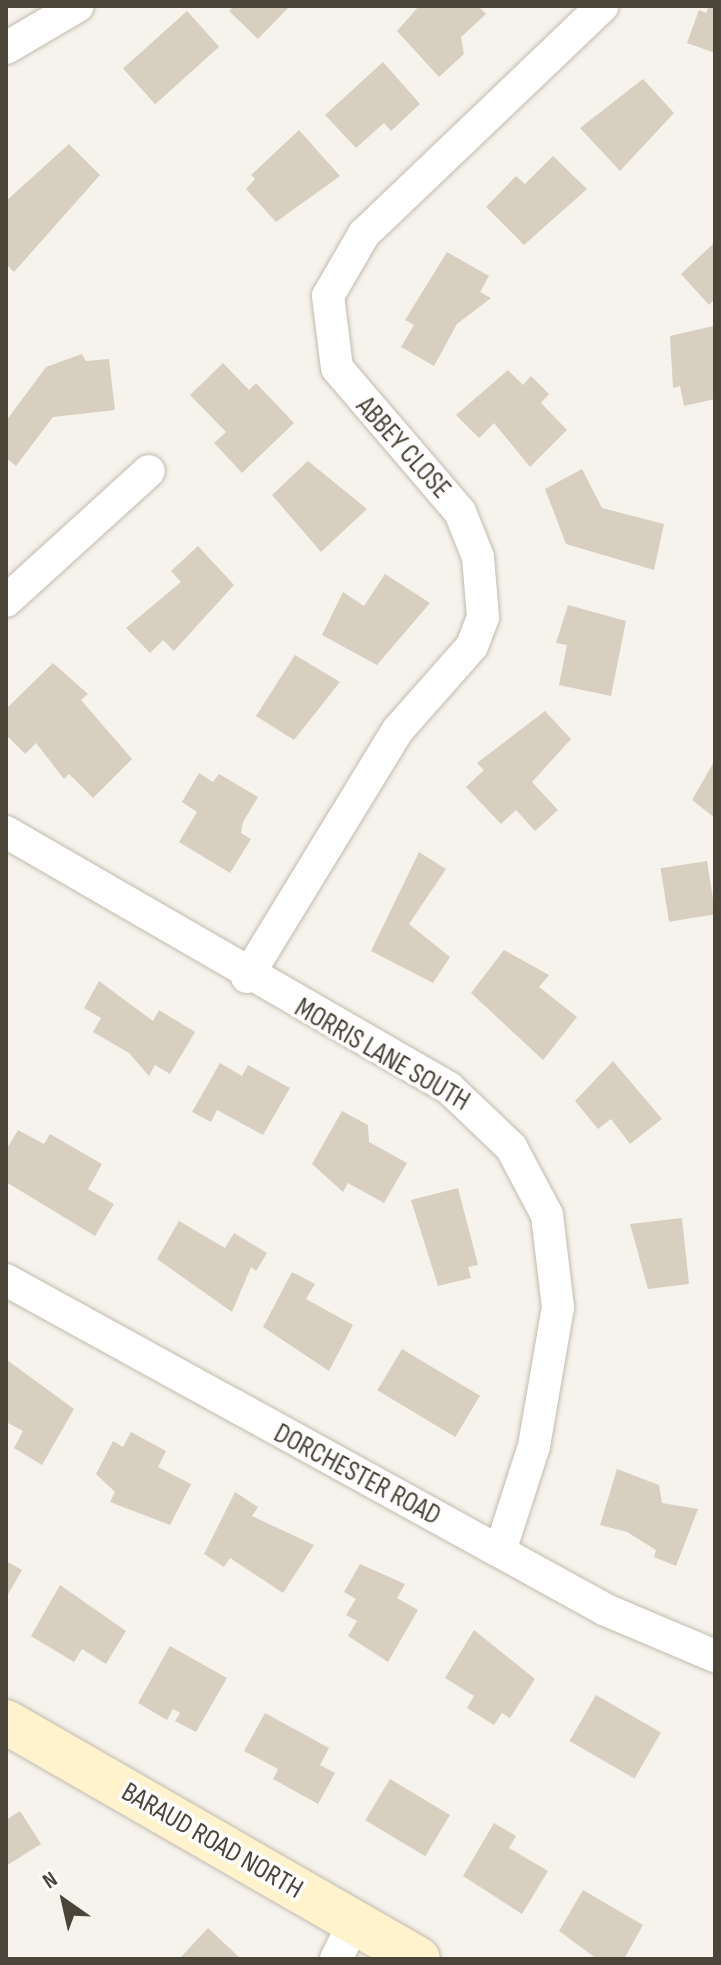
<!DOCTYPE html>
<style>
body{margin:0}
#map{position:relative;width:721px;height:1965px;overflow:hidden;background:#f6f3ec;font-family:"Sofia Sans Condensed",sans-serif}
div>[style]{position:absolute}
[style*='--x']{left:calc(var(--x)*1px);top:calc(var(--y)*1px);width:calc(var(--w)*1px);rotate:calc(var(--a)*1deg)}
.building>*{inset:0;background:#d8cfc1;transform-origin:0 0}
.roads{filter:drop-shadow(0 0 2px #c2bbae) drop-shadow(0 0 2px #c2bbae)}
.street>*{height:32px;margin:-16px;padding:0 16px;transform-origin:16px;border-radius:16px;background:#fff}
.secondary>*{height:44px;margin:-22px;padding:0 22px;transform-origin:22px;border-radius:22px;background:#fff3cd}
span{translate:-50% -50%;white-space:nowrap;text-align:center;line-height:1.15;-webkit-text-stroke:7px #fff;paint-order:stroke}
.street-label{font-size:28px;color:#4b4439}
.frame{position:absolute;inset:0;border:8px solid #4b4439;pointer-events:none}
.north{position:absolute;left:24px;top:1861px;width:80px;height:80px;-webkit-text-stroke:6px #fff;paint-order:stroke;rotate:326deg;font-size:22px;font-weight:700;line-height:32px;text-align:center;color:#4b4439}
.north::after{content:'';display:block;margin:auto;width:28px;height:36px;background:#4b4439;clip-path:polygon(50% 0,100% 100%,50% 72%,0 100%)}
</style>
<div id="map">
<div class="building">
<div style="clip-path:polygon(234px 6px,290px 6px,258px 39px,229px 11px)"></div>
<div style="clip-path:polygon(419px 6px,478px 6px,486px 14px,461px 37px,464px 54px,439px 77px,397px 31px)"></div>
<div style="clip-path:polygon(709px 6px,715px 6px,715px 53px,687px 43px,699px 10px,706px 13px)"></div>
<div style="left:187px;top:11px;width:48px;height:86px;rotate:48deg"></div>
<div style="clip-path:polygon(383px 62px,420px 104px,391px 131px,384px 123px,356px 148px,325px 115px)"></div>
<div style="clip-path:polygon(643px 79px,674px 113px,620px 171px,580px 128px)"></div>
<div style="clip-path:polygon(299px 130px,340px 176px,276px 222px,246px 189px,255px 179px,251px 175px)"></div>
<div style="clip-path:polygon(69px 144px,100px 175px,14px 272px,6px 264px,6px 201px)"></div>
<div style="clip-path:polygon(553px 156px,587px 189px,524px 245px,486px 207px,516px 176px,525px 184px)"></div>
<div style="clip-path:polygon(715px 242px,715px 299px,709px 305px,681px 274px)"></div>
<div style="clip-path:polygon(447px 252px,489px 276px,480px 292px,491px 298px,457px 324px,434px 366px,401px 347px,414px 325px,405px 320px)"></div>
<div style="clip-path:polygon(713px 326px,715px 399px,684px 406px,680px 386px,673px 388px,670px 336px)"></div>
<div style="clip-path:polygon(82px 354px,86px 361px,109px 359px,115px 410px,53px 417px,16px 466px,6px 458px,6px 421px,46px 367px)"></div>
<div style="clip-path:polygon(223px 363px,249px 390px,256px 383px,294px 423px,242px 473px,214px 443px,226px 432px,190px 395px)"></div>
<div style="clip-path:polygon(508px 370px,523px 385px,531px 376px,549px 394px,541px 403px,567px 430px,530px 467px,494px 423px,479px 438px,456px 415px)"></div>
<div style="clip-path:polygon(308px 461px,367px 509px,321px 552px,272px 495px)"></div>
<div style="clip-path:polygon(582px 469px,602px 508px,664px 524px,654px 570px,566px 544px,545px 489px)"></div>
<div style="clip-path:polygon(198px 546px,234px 585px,174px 651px,163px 640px,150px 653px,126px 628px,181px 582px,171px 571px)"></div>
<div style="clip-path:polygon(385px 574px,430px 603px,377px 665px,322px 635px,343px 592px,364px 606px)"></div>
<div style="clip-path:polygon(568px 605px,626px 621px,611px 696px,559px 685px,567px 645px,556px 643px)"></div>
<div style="clip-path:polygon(295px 655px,340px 682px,294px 740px,256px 716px)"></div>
<div style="clip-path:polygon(53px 663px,88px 694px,81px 700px,132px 759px,93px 798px,69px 774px,64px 779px,36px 743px,25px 754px,6px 735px,6px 709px)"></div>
<div style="clip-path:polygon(545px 711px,571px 739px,532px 782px,558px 810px,535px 831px,516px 810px,501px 824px,466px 787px,484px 770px,477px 763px)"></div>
<div style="clip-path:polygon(715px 760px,715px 818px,692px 800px)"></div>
<div style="clip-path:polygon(199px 773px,213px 782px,219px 774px,258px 797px,243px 822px,241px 833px,251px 839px,230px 873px,179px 842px,197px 812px,182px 802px)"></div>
<div style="clip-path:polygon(419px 852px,446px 869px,409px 924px,450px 957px,433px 983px,371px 951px)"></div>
<div style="left:707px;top:861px;width:54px;height:47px;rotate:81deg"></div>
<div style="clip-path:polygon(504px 950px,549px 975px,539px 987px,577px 1017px,543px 1060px,471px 993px)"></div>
<div style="clip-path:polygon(99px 981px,153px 1021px,159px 1010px,195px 1032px,170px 1074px,155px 1065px,149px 1076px,129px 1053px,93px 1032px,101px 1018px,84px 1008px)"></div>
<div style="clip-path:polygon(613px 1061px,662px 1119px,630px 1144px,611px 1119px,598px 1129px,575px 1101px)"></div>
<div style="clip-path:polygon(220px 1063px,242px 1076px,248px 1065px,290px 1088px,263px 1135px,217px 1110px,211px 1122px,192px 1112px)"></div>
<div style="clip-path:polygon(342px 1111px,368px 1125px,369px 1142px,407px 1163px,384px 1203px,348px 1183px,343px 1192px,312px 1164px)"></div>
<div style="clip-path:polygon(18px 1130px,44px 1144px,50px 1134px,102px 1164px,88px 1189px,114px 1204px,95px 1236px,6px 1182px,6px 1150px)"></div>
<div style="clip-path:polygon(458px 1188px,478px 1265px,468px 1267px,471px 1278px,438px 1286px,411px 1200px)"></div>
<div style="clip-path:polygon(682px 1218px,689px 1284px,648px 1289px,630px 1224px)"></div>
<div style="clip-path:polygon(179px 1221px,225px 1248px,234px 1233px,267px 1253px,256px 1271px,251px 1267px,232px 1312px,157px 1259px)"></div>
<div style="clip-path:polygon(292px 1272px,315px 1284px,306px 1299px,353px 1325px,329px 1371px,263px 1327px)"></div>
<div style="left:402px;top:1349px;width:91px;height:48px;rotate:31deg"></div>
<div style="clip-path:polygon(7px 1360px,74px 1409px,42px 1465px,14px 1448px,23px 1431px,6px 1422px)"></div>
<div style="clip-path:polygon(131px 1432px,166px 1451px,158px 1467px,191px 1484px,170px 1525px,110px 1502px,115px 1492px,96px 1474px,113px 1441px,123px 1447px)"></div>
<div style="clip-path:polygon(617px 1469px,659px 1485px,662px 1503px,698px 1509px,676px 1566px,654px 1557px,656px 1550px,627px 1532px,600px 1525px)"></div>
<div style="clip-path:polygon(235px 1492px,258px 1507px,252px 1516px,314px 1545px,283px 1593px,230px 1558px,224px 1567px,204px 1554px)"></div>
<div style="clip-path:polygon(6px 1561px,22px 1570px,6px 1598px)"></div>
<div style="clip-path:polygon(360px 1564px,405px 1584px,397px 1598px,418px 1610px,388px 1662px,348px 1636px,357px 1621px,346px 1615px,356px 1599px,344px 1592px)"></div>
<div style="clip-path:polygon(60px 1585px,126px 1631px,106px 1664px,82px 1649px,74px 1662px,31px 1636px)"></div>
<div style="clip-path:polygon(474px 1630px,535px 1679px,510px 1718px,502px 1713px,494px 1725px,467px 1708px,474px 1696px,445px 1678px)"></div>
<div style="clip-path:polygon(170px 1646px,227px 1678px,196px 1732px,175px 1721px,180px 1713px,173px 1709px,167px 1720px,138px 1703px)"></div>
<div style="left:596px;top:1695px;width:75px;height:53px;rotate:30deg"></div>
<div style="clip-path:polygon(265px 1713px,329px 1748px,320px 1765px,335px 1773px,318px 1804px,273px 1779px,278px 1769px,244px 1751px)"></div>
<div style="left:390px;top:1779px;width:70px;height:48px;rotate:31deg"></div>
<div style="clip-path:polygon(20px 1811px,41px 1844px,6px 1866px,6px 1820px)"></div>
<div style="clip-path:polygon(494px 1823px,516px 1836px,509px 1848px,548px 1871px,522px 1914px,463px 1876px)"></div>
<div style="clip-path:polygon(583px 1890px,643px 1925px,624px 1959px,597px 1959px,559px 1931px)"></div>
<div style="clip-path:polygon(208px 1928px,241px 1959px,179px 1959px)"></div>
</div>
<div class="roads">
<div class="street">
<div style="--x:6;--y:48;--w:83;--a:-30.3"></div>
<div style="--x:6;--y:601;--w:193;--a:-42.3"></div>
<div style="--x:6;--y:832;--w:512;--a:30.02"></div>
<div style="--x:449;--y:1088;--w:86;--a:43.6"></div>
<div style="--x:511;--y:1147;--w:77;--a:62.1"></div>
<div style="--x:547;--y:1215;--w:93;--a:83.2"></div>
<div style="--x:558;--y:1307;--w:141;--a:99.8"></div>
<div style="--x:534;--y:1446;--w:110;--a:107.9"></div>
<div style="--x:247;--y:977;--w:289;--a:-58.6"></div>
<div style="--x:398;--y:730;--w:112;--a:-48.6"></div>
<div style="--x:472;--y:646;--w:31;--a:-69"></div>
<div style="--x:483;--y:617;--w:60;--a:-94.8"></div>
<div style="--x:478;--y:557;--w:48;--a:-111.8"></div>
<div style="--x:460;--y:512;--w:189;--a:-130.5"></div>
<div style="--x:337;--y:368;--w:73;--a:-97.1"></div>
<div style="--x:328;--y:296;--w:72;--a:-59.9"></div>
<div style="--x:364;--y:234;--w:330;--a:-43.7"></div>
<div style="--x:6;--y:1280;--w:685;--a:28.81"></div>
<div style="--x:606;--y:1610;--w:118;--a:22.9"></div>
<div style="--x:336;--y:1959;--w:40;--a:-63.4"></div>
</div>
<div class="secondary">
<div style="--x:6;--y:1722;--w:475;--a:29.9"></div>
</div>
</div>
<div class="street-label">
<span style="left:403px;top:448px;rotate:48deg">ABBEY CLOSE</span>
<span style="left:382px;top:1055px;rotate:30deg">MORRIS LANE SOUTH</span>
<span style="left:357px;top:1475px;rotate:28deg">DORCHESTER ROAD</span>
<span style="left:212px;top:1841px;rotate:30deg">BARAUD ROAD NORTH</span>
</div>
<div class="frame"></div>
<div class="north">N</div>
</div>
